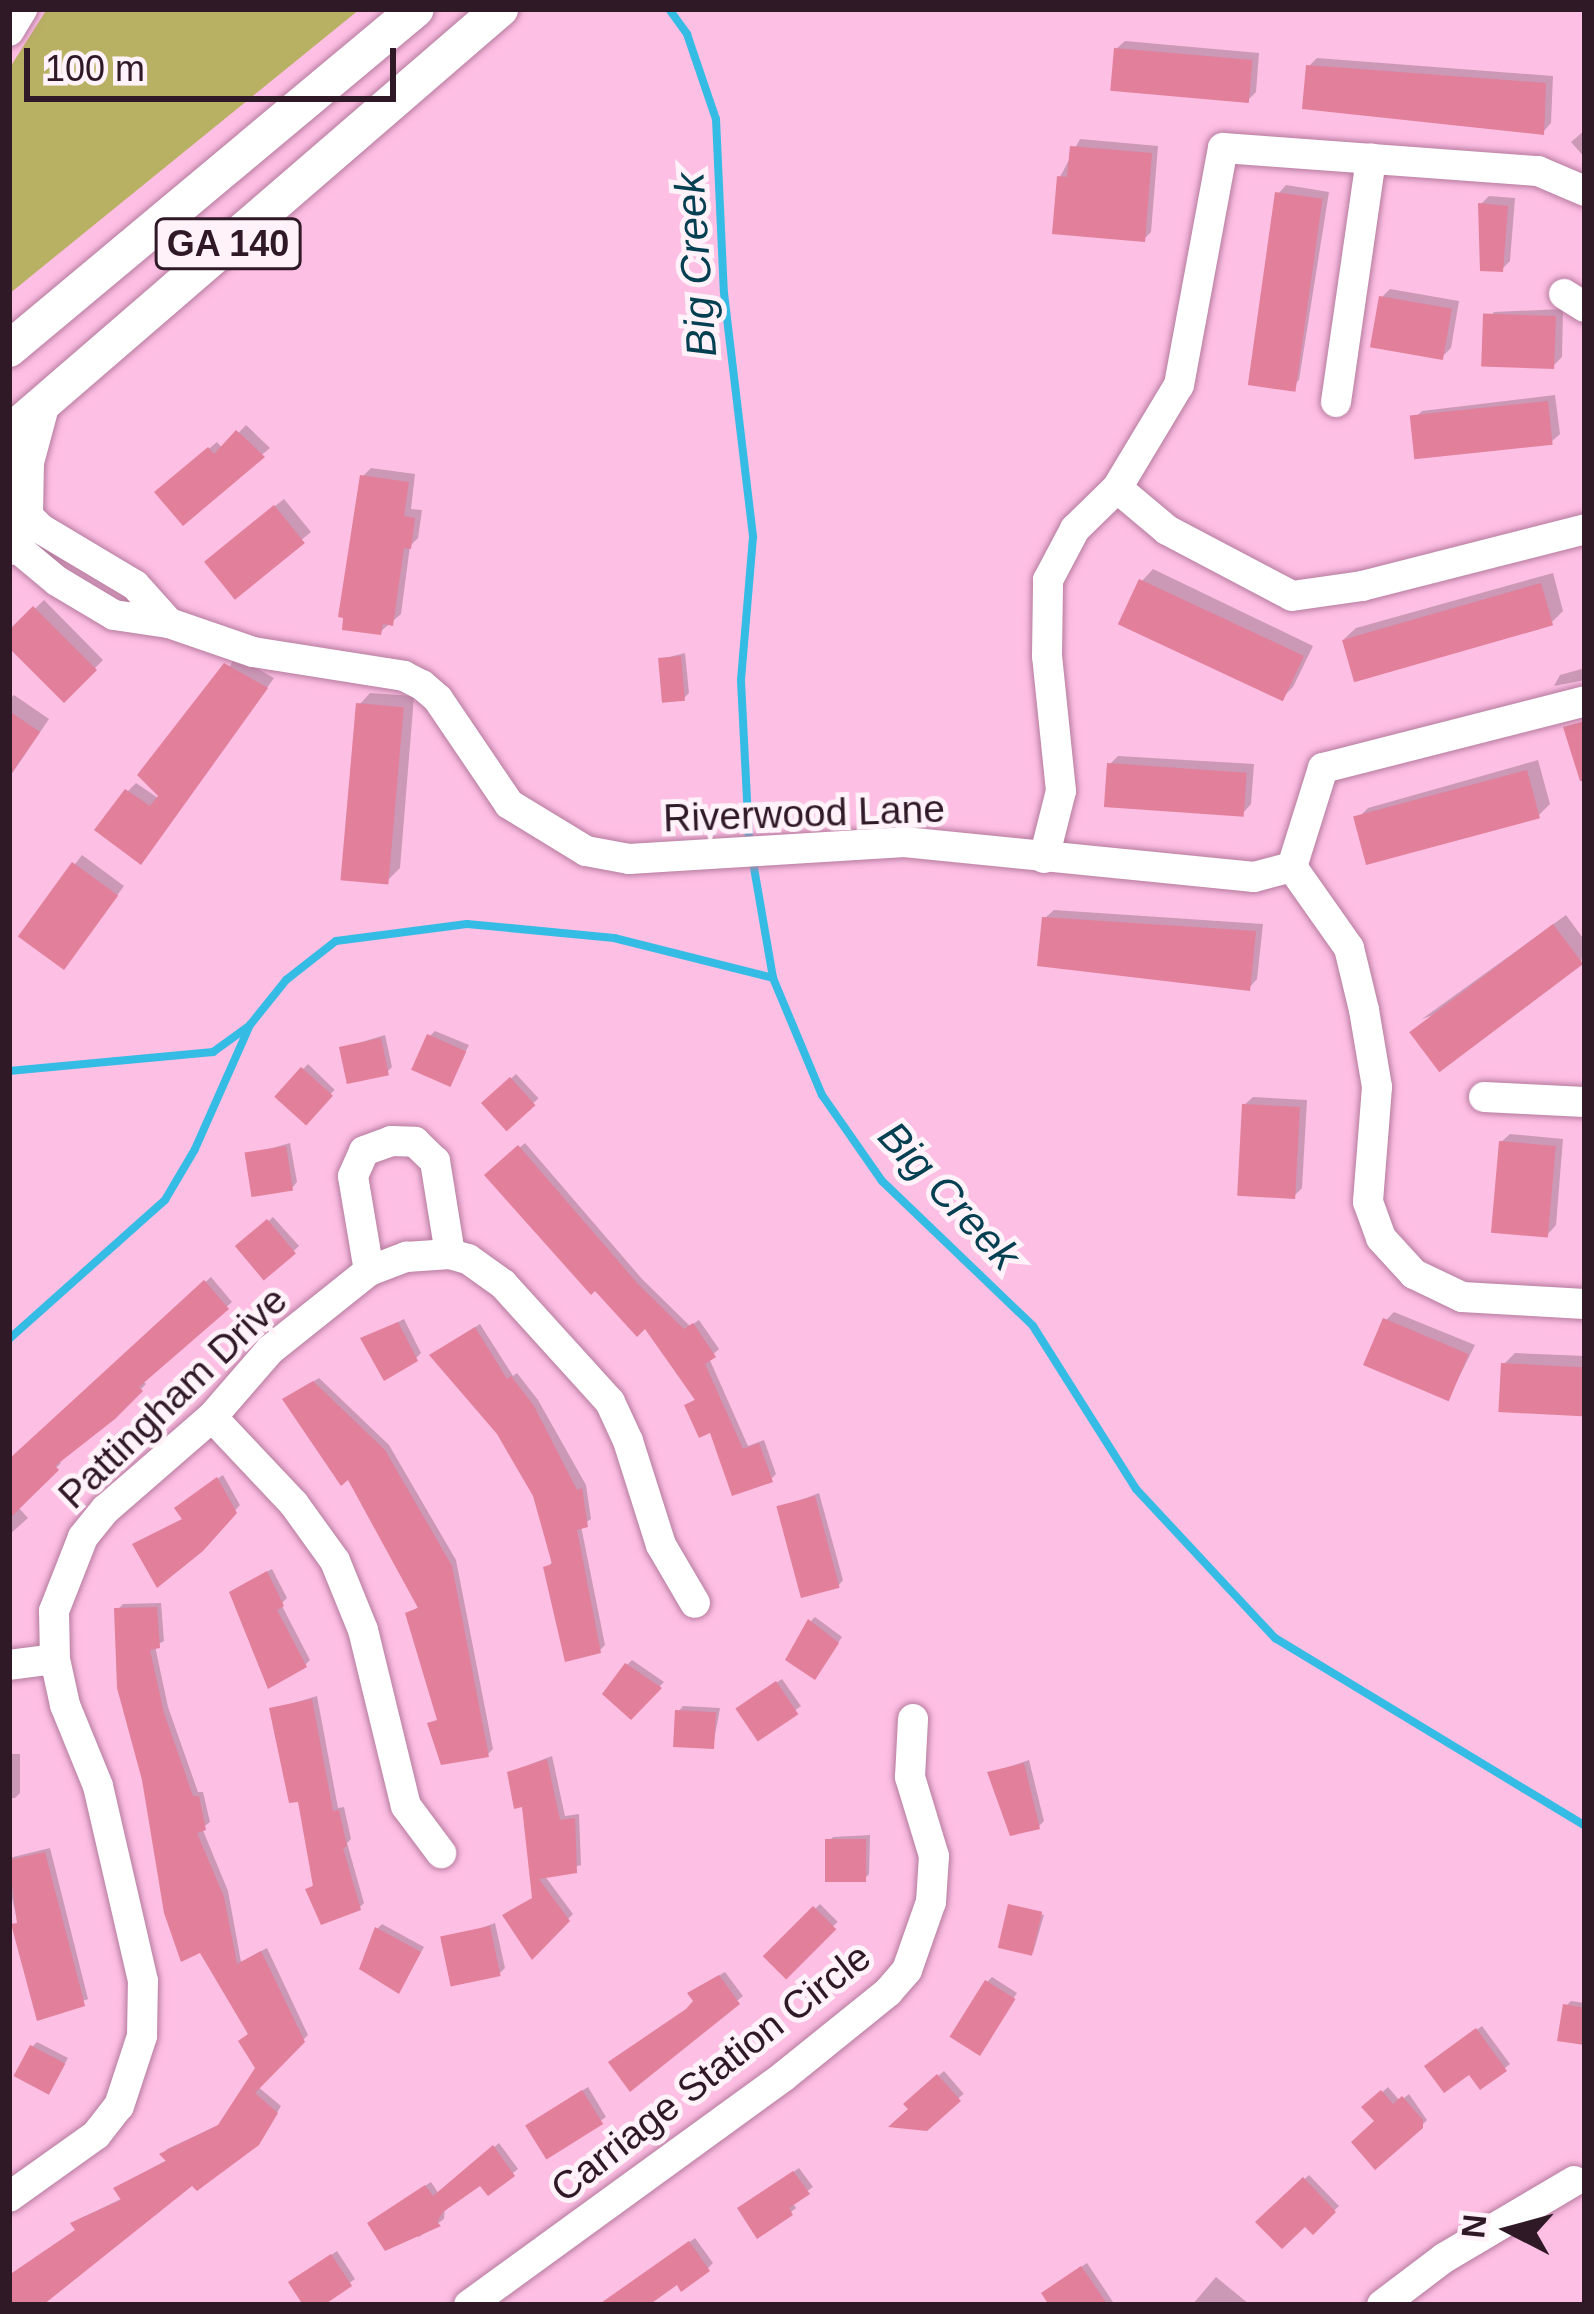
<!DOCTYPE html>
<style>
body{margin:0}
#map{position:relative;width:1594px;height:2314px;overflow:hidden;background:#febfe4;font-family:Arial,sans-serif}
div>[style]{position:absolute}
[style*='--x']{left:calc(var(--x)*1px);top:calc(var(--y)*1px);width:calc(var(--w)*1px);rotate:calc(var(--a)*1deg)}
.green>*{inset:0;background:#b8b062}
.shadow>*{inset:0;background:#0003;transform-origin:0 0}
.stream>*{height:8px;margin:-4px;padding:0 4px;transform-origin:4px;border-radius:4px;background:#35bce5}
.building>*{inset:0;background:#e27f9a;transform-origin:0 0}
.roads{filter:drop-shadow(0 0 3px #b57b9e) drop-shadow(0 0 3px #b57b9e)}
.minor>*{height:30px;margin:-15px;padding:0 15px;transform-origin:15px;border-radius:15px;background:#fff}
.major>*{height:36px;margin:-18px;padding:0 18px;transform-origin:18px;border-radius:18px;background:#fff}
span{translate:-50% -50%;white-space:nowrap;text-align:center;line-height:1.15;-webkit-text-stroke:10px #fff2f9;paint-order:stroke}
.shield-label span{padding:3px 9px;background:#fff2f9;border:3px solid;border-radius:9px;-webkit-text-stroke-width:0}
.shield-label{font-size:36px;color:#301927;font-weight:700}
.street-label{font-size:39px;color:#301927}
.water-label{font-size:42px;color:#044051;font-style:italic}
.frame{position:absolute;inset:0;border:12px solid #301927;pointer-events:none}
.north{position:absolute;left:1450px;top:2170px;width:120px;height:120px;-webkit-text-stroke:9px #fff2f9;paint-order:stroke;rotate:276deg;font-size:33px;font-weight:700;line-height:48px;text-align:center;color:#301927}
.north::after{content:'';display:block;margin:auto;width:42px;height:54px;background:#301927;clip-path:polygon(50% 0,100% 100%,50% 72%,0 100%)}
.scale{position:absolute;left:24px;top:48px;width:372px;height:54px;box-sizing:border-box;border:6px solid #301927;border-top:0;padding-left:15px;font-size:36px;line-height:42px;white-space:nowrap;color:#301927;-webkit-text-stroke:9px #fff2f9;paint-order:stroke}
</style>
<div id="map">
<div class="green">
<div style="clip-path:polygon(47px 9px,360px 9px,9px 294px,9px 69px)"></div>
</div>
<div class="shadow">
<div style="clip-path:polygon(1125px 41px,1259px 53px,1256px 92px,1247px 101px,1116px 49px)"></div>
<div style="clip-path:polygon(1317px 58px,1553px 76px,1551px 123px,1543px 132px,1309px 66px)"></div>
<div style="clip-path:polygon(1585px 130px,1585px 158px,1571px 142px)"></div>
<div style="clip-path:polygon(1080px 139px,1158px 146px,1151px 232px,1144px 239px,1060px 177px)"></div>
<div style="clip-path:polygon(1286px 185px,1329px 192px,1299px 380px,1290px 389px,1278px 194px)"></div>
<div style="clip-path:polygon(1489px 196px,1515px 198px,1510px 261px,1502px 269px,1481px 204px)"></div>
<div style="clip-path:polygon(1390px 289px,1459px 301px,1451px 348px,1443px 356px,1381px 298px)"></div>
<div style="clip-path:polygon(1563px 309px,1562px 357px,1553px 366px,1486px 321px,1494px 312px)"></div>
<div style="clip-path:polygon(1555px 395px,1560px 434px,1551px 442px,1413px 419px,1422px 411px)"></div>
<div style="clip-path:polygon(246px 425px,270px 448px,183px 522px,166px 485px,217px 442px,223px 449px)"></div>
<div style="clip-path:polygon(371px 468px,415px 474px,411px 509px,422px 510px,418px 538px,410px 546px,401px 614px,380px 632px,363px 476px)"></div>
<div style="clip-path:polygon(284px 499px,311px 532px,235px 595px,216px 553px)"></div>
<div style="clip-path:polygon(1153px 569px,1313px 646px,1293px 687px,1281px 699px,1142px 581px)"></div>
<div style="clip-path:polygon(1553px 573px,1563px 611px,1552px 622px,1344px 639px,1356px 628px)"></div>
<div style="clip-path:polygon(44px 600px,103px 660px,64px 699px,9px 644px,9px 634px)"></div>
<div style="clip-path:polygon(685px 653px,689px 693px,684px 698px,661px 659px)"></div>
<div style="clip-path:polygon(235px 656px,274px 678px,149px 853px,128px 791px,136px 783px,164px 802px)"></div>
<div style="clip-path:polygon(1585px 668px,1585px 680px,1554px 686px,1560px 675px)"></div>
<div style="clip-path:polygon(370px 693px,414px 696px,400px 868px,388px 880px,359px 705px)"></div>
<div style="clip-path:polygon(14px 695px,49px 719px,9px 778px,9px 700px)"></div>
<div style="clip-path:polygon(1118px 756px,1254px 764px,1251px 804px,1243px 813px,1110px 764px)"></div>
<div style="clip-path:polygon(1538px 760px,1550px 804px,1539px 815px,1357px 819px,1368px 808px)"></div>
<div style="clip-path:polygon(82px 855px,124px 886px,71px 958px,21px 935px)"></div>
<div style="clip-path:polygon(1054px 910px,1263px 924px,1257px 979px,1249px 988px,1045px 918px)"></div>
<div style="clip-path:polygon(1566px 915px,1585px 941px,1581px 962px,1422px 1019px)"></div>
<div style="clip-path:polygon(435px 1031px,469px 1045px,450px 1083px,430px 1036px)"></div>
<div style="clip-path:polygon(385px 1035px,392px 1067px,387px 1072px,342px 1048px)"></div>
<div style="left:308px;top:1064px;width:37px;height:42px;rotate:44deg"></div>
<div style="left:516px;top:1074px;width:33px;height:42px;rotate:47deg"></div>
<div style="clip-path:polygon(1253px 1097px,1307px 1100px,1302px 1188px,1294px 1196px,1244px 1105px)"></div>
<div style="clip-path:polygon(1510px 1134px,1563px 1139px,1556px 1225px,1548px 1234px,1501px 1142px)"></div>
<div style="clip-path:polygon(290px 1143px,297px 1182px,292px 1188px,248px 1155px)"></div>
<div style="clip-path:polygon(525px 1143px,642px 1279px,690px 1326px,699px 1320px,719px 1349px,709px 1358px,748px 1446px,764px 1440px,776px 1474px,771px 1479px,687px 1405px,697px 1398px,646px 1324px,488px 1175px)"></div>
<div style="left:273px;top:1217px;width:39px;height:45px;rotate:48deg"></div>
<div style="clip-path:polygon(211px 1277px,232px 1302px,142px 1380px,146px 1384px,113px 1417px,58px 1460px,61px 1463px,17px 1506px,28px 1518px,9px 1535px,9px 1462px)"></div>
<div style="clip-path:polygon(1394px 1312px,1475px 1345px,1449px 1397px,1386px 1320px)"></div>
<div style="clip-path:polygon(404px 1319px,421px 1353px,416px 1358px,364px 1339px)"></div>
<div style="clip-path:polygon(480px 1324px,513px 1376px,517px 1373px,538px 1400px,586px 1485px,591px 1519px,581px 1526px,605px 1645px,600px 1650px,547px 1568px,552px 1562px,536px 1495px,500px 1432px,438px 1351px)"></div>
<div style="clip-path:polygon(1515px 1353px,1585px 1356px,1585px 1414px,1504px 1364px)"></div>
<div style="clip-path:polygon(319px 1378px,389px 1445px,456px 1560px,493px 1749px,488px 1754px,431px 1724px,440px 1718px,409px 1613px,420px 1606px,349px 1476px,291px 1395px)"></div>
<div style="clip-path:polygon(223px 1475px,240px 1505px,201px 1548px,183px 1503px)"></div>
<div style="clip-path:polygon(819px 1493px,843px 1580px,838px 1586px,780px 1508px)"></div>
<div style="clip-path:polygon(272px 1569px,287px 1598px,281px 1604px,310px 1660px,305px 1665px,237px 1588px)"></div>
<div style="clip-path:polygon(161px 1603px,164px 1641px,155px 1646px,168px 1707px,198px 1792px,203px 1792px,210px 1822px,202px 1828px,228px 1891px,241px 1962px,267px 1948px,308px 2035px,257px 2086px,281px 2106px,263px 2136px,192px 2182px,39px 2305px,9px 2305px,9px 2278px,78px 2230px,74px 2223px,79px 2219px,123px 2198px,122px 2184px,169px 2159px,163px 2154px,167px 2149px,223px 2123px,258px 2068px,118px 1609px,123px 1604px)"></div>
<div style="clip-path:polygon(815px 1617px,842px 1637px,819px 1672px,811px 1621px)"></div>
<div style="clip-path:polygon(632px 1660px,664px 1682px,631px 1716px,627px 1665px)"></div>
<div style="clip-path:polygon(782px 1679px,801px 1706px,759px 1737px,744px 1704px)"></div>
<div style="clip-path:polygon(317px 1696px,338px 1808px,344px 1807px,351px 1839px,347px 1843px,364px 1903px,359px 1908px,309px 1890px,313px 1885px,300px 1798px,273px 1709px)"></div>
<div style="clip-path:polygon(683px 1706px,720px 1708px,713px 1746px,678px 1712px)"></div>
<div style="clip-path:polygon(9px 1754px,20px 1754px,20px 1793px,15px 1798px,9px 1798px)"></div>
<div style="clip-path:polygon(552px 1756px,565px 1816px,579px 1814px,581px 1865px,544px 1875px,573px 1914px,532px 1956px,535px 1896px,524px 1803px,510px 1772px)"></div>
<div style="clip-path:polygon(1029px 1760px,1044px 1821px,1039px 1826px,991px 1773px)"></div>
<div style="clip-path:polygon(870px 1835px,869px 1874px,864px 1879px,828px 1842px,833px 1837px)"></div>
<div style="clip-path:polygon(50px 1848px,88px 1999px,39px 2017px,9px 1885px,9px 1858px)"></div>
<div style="left:820px;top:1904px;width:25px;height:74px;rotate:45deg"></div>
<div style="clip-path:polygon(1010px 1907px,1044px 1915px,1033px 1953px)"></div>
<div style="clip-path:polygon(495px 1923px,505px 1968px,500px 1973px,445px 1941px)"></div>
<div style="clip-path:polygon(382px 1924px,424px 1947px,399px 1991px,377px 1929px)"></div>
<div style="clip-path:polygon(725px 1972px,743px 1996px,631px 2087px,694px 2005px,696px 1989px)"></div>
<div style="clip-path:polygon(992px 1977px,1017px 1993px,980px 2044px,987px 1982px)"></div>
<div style="clip-path:polygon(1571px 2001px,1585px 2003px,1585px 2042px,1566px 2006px)"></div>
<div style="clip-path:polygon(1482px 2026px,1510px 2064px,1505px 2068px,1433px 2062px)"></div>
<div style="clip-path:polygon(37px 2042px,68px 2058px,52px 2086px,32px 2047px)"></div>
<div style="left:944px;top:2071px;width:30px;height:50px;rotate:49deg"></div>
<div style="clip-path:polygon(588px 2087px,606px 2117px,547px 2156px,534px 2121px)"></div>
<div style="clip-path:polygon(1388px 2087px,1400px 2101px,1409px 2094px,1427px 2120px,1421px 2126px,1378px 2121px,1366px 2107px)"></div>
<div style="clip-path:polygon(499px 2143px,518px 2169px,488px 2192px,481px 2182px,445px 2207px,444px 2219px,419px 2237px,376px 2218px,431px 2182px,439px 2194px)"></div>
<div style="clip-path:polygon(799px 2168px,813px 2187px,792px 2202px,796px 2208px,791px 2212px,746px 2204px)"></div>
<div style="clip-path:polygon(1309px 2175px,1339px 2206px,1313px 2230px,1305px 2222px,1260px 2222px)"></div>
<div style="clip-path:polygon(695px 2238px,713px 2263px,708px 2268px,682px 2287px,678px 2281px,647px 2305px,603px 2305px)"></div>
<div style="clip-path:polygon(337px 2251px,355px 2279px,318px 2305px,306px 2305px,297px 2278px)"></div>
<div style="clip-path:polygon(1087px 2263px,1115px 2305px,1053px 2305px,1050px 2288px)"></div>
<div style="clip-path:polygon(1216px 2277px,1249px 2304px,1249px 2305px,1192px 2305px)"></div>
</div>
<div class="stream">
<div style="--x:669;--y:9;--w:31;--a:54"></div>
<div style="--x:687;--y:34;--w:90;--a:71.2"></div>
<div style="--x:716;--y:119;--w:174;--a:87.4"></div>
<div style="--x:724;--y:293;--w:246;--a:83.2"></div>
<div style="--x:753;--y:537;--w:144;--a:94.8"></div>
<div style="--x:741;--y:681;--w:160;--a:87.1"></div>
<div style="--x:753;--y:862;--w:118;--a:80.2"></div>
<div style="--x:773;--y:978;--w:127;--a:67.3"></div>
<div style="--x:822;--y:1095;--w:105;--a:55.1"></div>
<div style="--x:882;--y:1181;--w:209;--a:43.8"></div>
<div style="--x:1033;--y:1326;--w:193;--a:57.7"></div>
<div style="--x:1136;--y:1489;--w:204;--a:47"></div>
<div style="--x:1275;--y:1638;--w:363;--a:31.2"></div>
<div style="--x:9;--y:1071;--w:205;--a:-5.3"></div>
<div style="--x:213;--y:1052;--w:44;--a:-35.8"></div>
<div style="--x:9;--y:1339;--w:209;--a:-41.7"></div>
<div style="--x:165;--y:1200;--w:59;--a:-59.5"></div>
<div style="--x:195;--y:1149;--w:136;--a:-66.1"></div>
<div style="--x:250;--y:1025;--w:58;--a:-51.3"></div>
<div style="--x:286;--y:980;--w:63;--a:-38"></div>
<div style="--x:336;--y:941;--w:132;--a:-7.4"></div>
<div style="--x:467;--y:924;--w:148;--a:5.4"></div>
<div style="--x:614;--y:938;--w:164;--a:14.1"></div>
</div>
<div class="building">
<div style="left:1114px;top:48px;width:139px;height:43px;rotate:5deg"></div>
<div style="clip-path:polygon(1306px 65px,1546px 83px,1544px 135px,1302px 109px)"></div>
<div style="clip-path:polygon(1070px 146px,1152px 153px,1145px 242px,1052px 234px,1057px 176px,1067px 177px)"></div>
<div style="left:1275px;top:192px;width:48px;height:195px;rotate:8deg"></div>
<div style="clip-path:polygon(1478px 203px,1508px 206px,1503px 272px,1480px 271px)"></div>
<div style="left:1379px;top:296px;width:74px;height:52px;rotate:10deg"></div>
<div style="left:1556px;top:316px;width:53px;height:73px;rotate:92deg"></div>
<div style="left:1548px;top:401px;width:44px;height:139px;rotate:84deg"></div>
<div style="clip-path:polygon(236px 430px,265px 457px,183px 526px,154px 492px,208px 447px,214px 454px)"></div>
<div style="clip-path:polygon(360px 475px,409px 482px,404px 516px,415px 518px,411px 549px,404px 548px,393px 626px,383px 624px,381px 635px,342px 630px,343px 618px,338px 617px)"></div>
<div style="left:274px;top:505px;width:49px;height:90px;rotate:51deg"></div>
<div style="left:1139px;top:579px;width:182px;height:50px;rotate:25deg"></div>
<div style="left:1541px;top:583px;width:44px;height:207px;rotate:74deg"></div>
<div style="clip-path:polygon(33px 606px,97px 670px,64px 703px,9px 648px,9px 630px)"></div>
<div style="left:681px;top:656px;width:45px;height:23px;rotate:85deg"></div>
<div style="clip-path:polygon(224px 663px,268px 688px,141px 865px,94px 830px,125px 789px,150px 806px,158px 796px,137px 775px)"></div>
<div style="left:356px;top:703px;width:48px;height:178px;rotate:5deg"></div>
<div style="clip-path:polygon(9px 711px,40px 732px,9px 777px)"></div>
<div style="clip-path:polygon(1585px 721px,1585px 781px,1580px 781px,1563px 727px)"></div>
<div style="left:1107px;top:763px;width:140px;height:44px;rotate:4deg"></div>
<div style="left:1527px;top:770px;width:50px;height:180px;rotate:75deg"></div>
<div style="left:72px;top:862px;width:57px;height:92px;rotate:36deg"></div>
<div style="clip-path:polygon(1042px 917px,1256px 931px,1250px 991px,1037px 966px)"></div>
<div style="left:1553px;top:924px;width:50px;height:180px;rotate:53deg"></div>
<div style="left:427px;top:1034px;width:43px;height:39px;rotate:24deg"></div>
<div style="left:381px;top:1038px;width:38px;height:43px;rotate:78deg"></div>
<div style="left:301px;top:1067px;width:43px;height:40px;rotate:42deg"></div>
<div style="left:510px;top:1077px;width:38px;height:39px;rotate:48deg"></div>
<div style="left:1242px;top:1104px;width:58px;height:92px;rotate:3deg"></div>
<div style="left:1499px;top:1141px;width:57px;height:92px;rotate:5deg"></div>
<div style="clip-path:polygon(518px 1145px,638px 1284px,684px 1329px,693px 1323px,716px 1357px,705px 1364px,743px 1449px,759px 1443px,773px 1482px,732px 1496px,710px 1433px,699px 1438px,684px 1405px,695px 1400px,645px 1329px,637px 1337px,595px 1291px,591px 1295px,484px 1175px)"></div>
<div style="left:286px;top:1146px;width:45px;height:42px;rotate:81deg"></div>
<div style="left:267px;top:1219px;width:45px;height:42px;rotate:50deg"></div>
<div style="clip-path:polygon(204px 1280px,229px 1309px,139px 1387px,143px 1391px,115px 1419px,55px 1466px,59px 1470px,9px 1519px,9px 1459px)"></div>
<div style="left:1383px;top:1318px;width:93px;height:51px;rotate:23deg"></div>
<div style="clip-path:polygon(398px 1322px,418px 1361px,384px 1381px,360px 1338px)"></div>
<div style="clip-path:polygon(475px 1327px,507px 1379px,511px 1376px,534px 1406px,577px 1490px,582px 1488px,588px 1527px,577px 1530px,601px 1653px,565px 1662px,543px 1567px,552px 1564px,533px 1496px,497px 1434px,429px 1355px)"></div>
<div style="left:1501px;top:1363px;width:84px;height:49px;rotate:3deg"></div>
<div style="clip-path:polygon(313px 1381px,385px 1450px,452px 1566px,489px 1757px,441px 1765px,427px 1723px,437px 1720px,405px 1613px,418px 1608px,348px 1480px,341px 1486px,282px 1399px)"></div>
<div style="clip-path:polygon(217px 1477px,237px 1513px,203px 1551px,157px 1588px,132px 1544px,182px 1519px,174px 1508px)"></div>
<div style="left:815px;top:1496px;width:95px;height:40px;rotate:75deg"></div>
<div style="clip-path:polygon(267px 1571px,284px 1606px,277px 1610px,307px 1667px,268px 1689px,229px 1592px)"></div>
<div style="clip-path:polygon(157px 1607px,160px 1648px,150px 1650px,164px 1713px,193px 1796px,199px 1796px,206px 1830px,197px 1833px,224px 1897px,237px 1964px,261px 1951px,305px 2042px,255px 2093px,278px 2113px,259px 2145px,197px 2191px,192px 2186px,43px 2305px,9px 2305px,9px 2275px,75px 2230px,70px 2223px,121px 2200px,113px 2188px,166px 2161px,159px 2154px,218px 2125px,255px 2068px,238px 2041px,248px 2034px,200px 1953px,181px 1962px,164px 1913px,142px 1780px,117px 1688px,114px 1608px)"></div>
<div style="clip-path:polygon(808px 1619px,839px 1643px,815px 1680px,785px 1660px)"></div>
<div style="clip-path:polygon(625px 1663px,662px 1688px,631px 1720px,602px 1694px)"></div>
<div style="left:776px;top:1681px;width:40px;height:49px;rotate:56deg"></div>
<div style="clip-path:polygon(312px 1699px,333px 1811px,339px 1810px,347px 1846px,343px 1848px,361px 1910px,321px 1925px,305px 1889px,313px 1886px,298px 1802px,289px 1803px,269px 1708px)"></div>
<div style="left:675px;top:1710px;width:41px;height:37px;rotate:3deg"></div>
<div style="clip-path:polygon(547px 1759px,560px 1820px,575px 1818px,577px 1873px,539px 1879px,570px 1921px,532px 1960px,502px 1915px,532px 1898px,522px 1807px,514px 1809px,507px 1772px)"></div>
<div style="clip-path:polygon(1024px 1763px,1040px 1829px,1010px 1836px,987px 1772px)"></div>
<div style="left:866px;top:1839px;width:43px;height:41px;rotate:90deg"></div>
<div style="clip-path:polygon(45px 1852px,85px 2006px,37px 2021px,11px 1924px,17px 1923px,9px 1860px)"></div>
<div style="left:1008px;top:1904px;width:35px;height:45px;rotate:13deg"></div>
<div style="left:813px;top:1906px;width:33px;height:71px;rotate:45deg"></div>
<div style="left:490px;top:1926px;width:51px;height:51px;rotate:78deg"></div>
<div style="clip-path:polygon(375px 1927px,421px 1952px,399px 1994px,359px 1969px)"></div>
<div style="clip-path:polygon(719px 1975px,740px 2004px,630px 2092px,608px 2062px,686px 2009px,693px 2001px,687px 1993px)"></div>
<div style="left:985px;top:1980px;width:36px;height:67px;rotate:32deg"></div>
<div style="clip-path:polygon(1563px 2004px,1585px 2008px,1585px 2045px,1557px 2041px)"></div>
<div style="clip-path:polygon(1476px 2028px,1507px 2071px,1480px 2090px,1469px 2075px,1444px 2093px,1424px 2066px)"></div>
<div style="left:30px;top:2045px;width:40px;height:35px;rotate:28deg"></div>
<div style="clip-path:polygon(937px 2074px,961px 2101px,927px 2131px,888px 2127px,908px 2109px,903px 2104px)"></div>
<div style="left:582px;top:2090px;width:40px;height:67px;rotate:58deg"></div>
<div style="clip-path:polygon(1381px 2090px,1393px 2104px,1402px 2096px,1423px 2120px,1423px 2128px,1375px 2170px,1351px 2142px,1374px 2121px,1361px 2107px)"></div>
<div style="clip-path:polygon(493px 2145px,515px 2176px,488px 2196px,480px 2186px,443px 2212px,437px 2222px,441px 2226px,385px 2251px,367px 2223px,425px 2185px,433px 2196px)"></div>
<div style="clip-path:polygon(793px 2171px,810px 2194px,789px 2208px,793px 2215px,757px 2239px,737px 2208px)"></div>
<div style="clip-path:polygon(1303px 2177px,1336px 2212px,1313px 2235px,1305px 2227px,1282px 2249px,1255px 2222px)"></div>
<div style="clip-path:polygon(689px 2241px,710px 2271px,681px 2292px,677px 2285px,649px 2305px,598px 2305px)"></div>
<div style="clip-path:polygon(331px 2254px,352px 2286px,324px 2305px,303px 2305px,288px 2282px)"></div>
<div style="clip-path:polygon(1081px 2266px,1108px 2305px,1049px 2305px,1041px 2293px)"></div>
</div>
<div class="roads">
<div class="minor">
<div style="--x:9;--y:31;--w:26;--a:-59"></div>
<div style="--x:1564;--y:294;--w:25;--a:32"></div>
<div style="--x:1336;--y:402;--w:246;--a:-81.8"></div>
<div style="--x:1117;--y:488;--w:65;--a:40"></div>
<div style="--x:1167;--y:530;--w:141;--a:27.8"></div>
<div style="--x:1292;--y:596;--w:71;--a:-8.1"></div>
<div style="--x:1362;--y:586;--w:230;--a:-14.3"></div>
<div style="--x:10;--y:498;--w:44;--a:45"></div>
<div style="--x:41;--y:529;--w:109;--a:30.8"></div>
<div style="--x:135;--y:585;--w:51;--a:48.2"></div>
<div style="--x:9;--y:541;--w:62;--a:39.8"></div>
<div style="--x:57;--y:581;--w:66;--a:30.8"></div>
<div style="--x:114;--y:615;--w:56;--a:8.3"></div>
<div style="--x:169;--y:623;--w:89;--a:19"></div>
<div style="--x:253;--y:652;--w:153;--a:9"></div>
<div style="--x:404;--y:676;--w:20;--a:27"></div>
<div style="--x:422;--y:685;--w:21;--a:41"></div>
<div style="--x:438;--y:699;--w:127;--a:55.9"></div>
<div style="--x:509;--y:804;--w:90;--a:31.4"></div>
<div style="--x:586;--y:851;--w:44;--a:10.5"></div>
<div style="--x:629;--y:859;--w:276;--a:-3.5"></div>
<div style="--x:904;--y:842;--w:352;--a:5.7"></div>
<div style="--x:1254;--y:877;--w:39;--a:-15"></div>
<div style="--x:1044;--y:858;--w:69;--a:-75.8"></div>
<div style="--x:1061;--y:791;--w:136;--a:-95.9"></div>
<div style="--x:1047;--y:656;--w:76;--a:-89.2"></div>
<div style="--x:1048;--y:580;--w:58;--a:-62.1"></div>
<div style="--x:1075;--y:529;--w:59;--a:-44.3"></div>
<div style="--x:1117;--y:488;--w:120;--a:-59"></div>
<div style="--x:1179;--y:385;--w:241;--a:-79.5"></div>
<div style="--x:1223;--y:148;--w:316;--a:4.2"></div>
<div style="--x:1538;--y:171;--w:51;--a:23.1"></div>
<div style="--x:1292;--y:867;--w:99;--a:54.9"></div>
<div style="--x:1349;--y:948;--w:64;--a:76.4"></div>
<div style="--x:1364;--y:1010;--w:78;--a:80.4"></div>
<div style="--x:1377;--y:1087;--w:115;--a:94.5"></div>
<div style="--x:1368;--y:1202;--w:38;--a:70"></div>
<div style="--x:1381;--y:1238;--w:49;--a:47.5"></div>
<div style="--x:1414;--y:1274;--w:53;--a:25.6"></div>
<div style="--x:1462;--y:1297;--w:123;--a:3.3"></div>
<div style="--x:1292;--y:867;--w:104;--a:-72.6"></div>
<div style="--x:1323;--y:768;--w:270;--a:-14.3"></div>
<div style="--x:1484;--y:1097;--w:101;--a:2.8"></div>
<div style="--x:369;--y:1271;--w:96;--a:-99.6"></div>
<div style="--x:353;--y:1176;--w:27;--a:-66"></div>
<div style="--x:364;--y:1151;--w:29;--a:-20"></div>
<div style="--x:391;--y:1141;--w:24;--a:2"></div>
<div style="--x:415;--y:1142;--w:28;--a:44"></div>
<div style="--x:435;--y:1161;--w:94;--a:80.8"></div>
<div style="--x:212;--y:1417;--w:120;--a:46.7"></div>
<div style="--x:294;--y:1504;--w:70;--a:54.3"></div>
<div style="--x:335;--y:1561;--w:74;--a:67.9"></div>
<div style="--x:363;--y:1630;--w:181;--a:76.3"></div>
<div style="--x:406;--y:1806;--w:59;--a:53.3"></div>
<div style="--x:9;--y:1665;--w:46;--a:-7.4"></div>
<div style="--x:9;--y:2197;--w:107;--a:-35.5"></div>
<div style="--x:96;--y:2135;--w:37;--a:-52"></div>
<div style="--x:119;--y:2106;--w:74;--a:-71.8"></div>
<div style="--x:142;--y:2036;--w:55;--a:-89"></div>
<div style="--x:143;--y:1981;--w:200;--a:-103"></div>
<div style="--x:98;--y:1786;--w:87;--a:-112.2"></div>
<div style="--x:65;--y:1705;--w:47;--a:-102.3"></div>
<div style="--x:55;--y:1659;--w:48;--a:-91.2"></div>
<div style="--x:54;--y:1611;--w:79;--a:-68.6"></div>
<div style="--x:83;--y:1537;--w:36;--a:-51"></div>
<div style="--x:106;--y:1509;--w:140;--a:-41"></div>
<div style="--x:212;--y:1417;--w:89;--a:-49.1"></div>
<div style="--x:270;--y:1350;--w:127;--a:-38.6"></div>
<div style="--x:369;--y:1271;--w:40;--a:-21"></div>
<div style="--x:406;--y:1257;--w:44;--a:-3.9"></div>
<div style="--x:450;--y:1254;--w:19;--a:16"></div>
<div style="--x:468;--y:1259;--w:43;--a:35.5"></div>
<div style="--x:503;--y:1284;--w:159;--a:47.8"></div>
<div style="--x:610;--y:1402;--w:43;--a:65.2"></div>
<div style="--x:628;--y:1441;--w:109;--a:72.4"></div>
<div style="--x:661;--y:1545;--w:67;--a:59.6"></div>
<div style="--x:469;--y:2305;--w:389;--a:-36"></div>
<div style="--x:784;--y:2076;--w:134;--a:-38.9"></div>
<div style="--x:888;--y:1992;--w:29;--a:-49"></div>
<div style="--x:907;--y:1970;--w:72;--a:-70.6"></div>
<div style="--x:931;--y:1902;--w:46;--a:-86.3"></div>
<div style="--x:934;--y:1856;--w:83;--a:-106.9"></div>
<div style="--x:910;--y:1777;--w:58;--a:-87"></div>
<div style="--x:1382;--y:2305;--w:78;--a:-37.2"></div>
<div style="--x:1444;--y:2258;--w:151;--a:-30.6"></div>
</div>
<div class="major">
<div style="--x:9;--y:349;--w:530;--a:-39.87"></div>
<div style="--x:9;--y:433;--w:649;--a:-40.81"></div>
<div style="--x:25;--y:514;--w:52;--a:-88.9"></div>
<div style="--x:26;--y:462;--w:58;--a:-75"></div>
<div style="--x:9;--y:545;--w:6;--a:18"></div>
</div>
</div>
<div class="shield-label">
<span style="left:228px;top:244px">GA 140</span>
</div>
<div class="street-label">
<span style="left:804px;top:814px;rotate:-2deg">Riverwood Lane</span>
<span style="left:173px;top:1398px;rotate:-44deg">Pattingham Drive</span>
<span style="left:711px;top:2073px;rotate:-38deg">Carriage Station Circle</span>
</div>
<div class="water-label">
<span style="left:696px;top:265px;rotate:-94deg">Big Creek</span>
<span style="left:949px;top:1196px;rotate:47deg">Big Creek</span>
</div>
<div class="frame"></div>
<div class="north">N</div>
<div class="scale">100 m</div>
</div>
